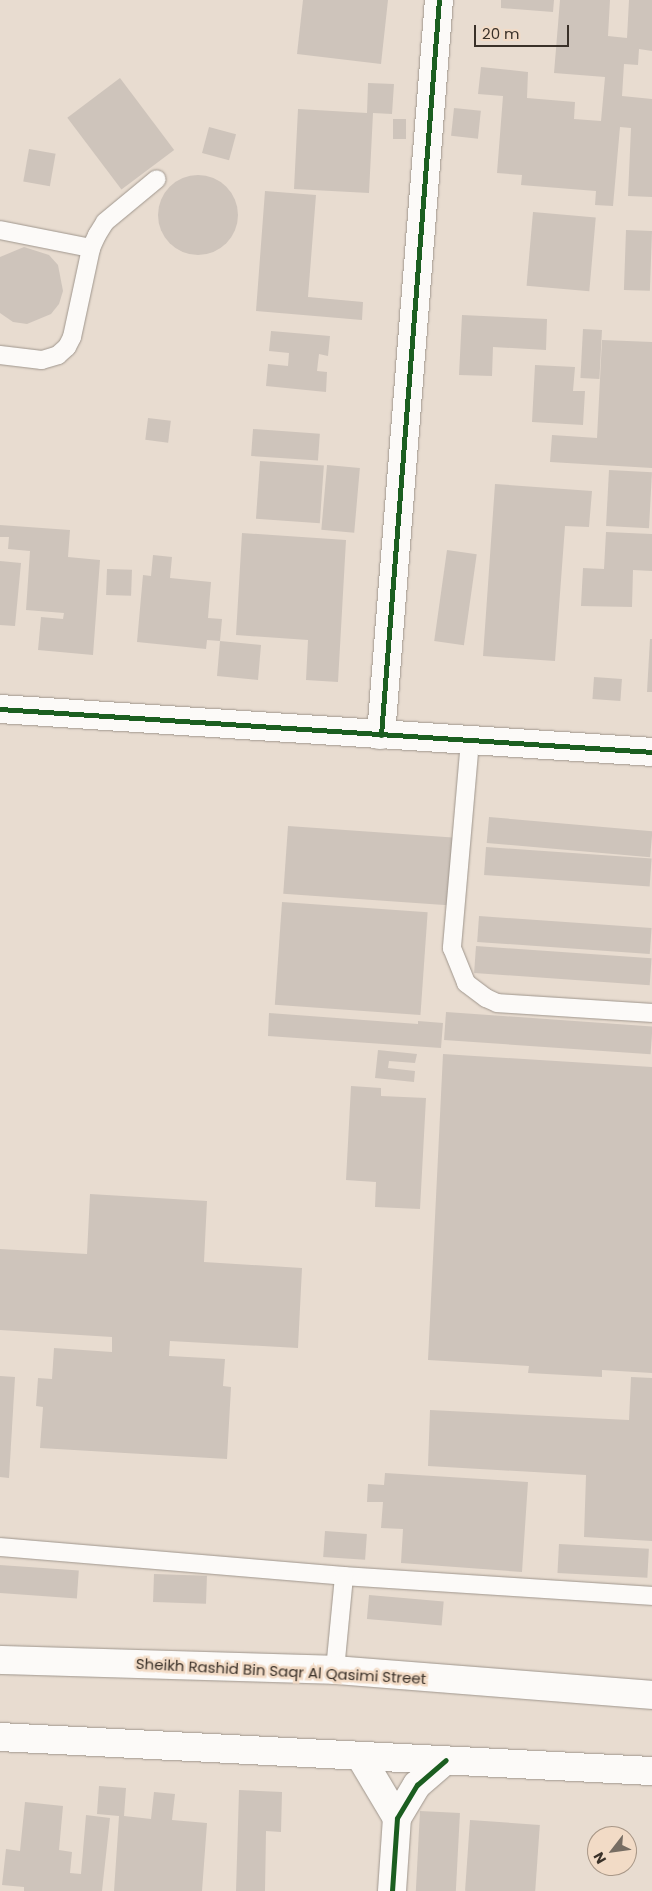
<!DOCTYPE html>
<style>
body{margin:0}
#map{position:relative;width:652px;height:1891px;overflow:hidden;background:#e8dcd0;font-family:Poppins,sans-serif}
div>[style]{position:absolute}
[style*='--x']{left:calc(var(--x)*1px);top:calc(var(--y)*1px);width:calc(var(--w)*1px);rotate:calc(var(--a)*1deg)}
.building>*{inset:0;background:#cec4bb;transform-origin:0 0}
.round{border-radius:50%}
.roads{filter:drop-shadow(0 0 1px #9f968d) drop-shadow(0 0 1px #9f968d)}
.service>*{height:18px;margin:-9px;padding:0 9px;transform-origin:9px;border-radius:9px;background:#fcfaf8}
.minor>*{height:28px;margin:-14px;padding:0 14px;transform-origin:14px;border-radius:14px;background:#fcfaf8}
.secondary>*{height:28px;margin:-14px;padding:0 14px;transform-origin:14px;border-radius:14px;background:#fcfaf8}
.cycleway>*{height:5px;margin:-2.5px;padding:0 2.5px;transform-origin:2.5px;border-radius:2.5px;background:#1b5e20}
span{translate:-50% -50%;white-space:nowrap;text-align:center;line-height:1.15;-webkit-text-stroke:5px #f2dbc6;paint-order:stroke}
.street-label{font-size:15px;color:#3a3129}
.north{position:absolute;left:587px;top:1826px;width:50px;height:50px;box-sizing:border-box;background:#f2dbc6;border:1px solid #a89787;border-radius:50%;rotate:240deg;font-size:14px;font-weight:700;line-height:20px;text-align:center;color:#3a3129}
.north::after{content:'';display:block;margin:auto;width:18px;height:22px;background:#776d63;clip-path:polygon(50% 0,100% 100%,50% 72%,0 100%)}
.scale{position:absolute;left:474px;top:25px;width:95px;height:22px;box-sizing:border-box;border:2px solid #3a3129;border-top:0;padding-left:6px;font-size:15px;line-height:18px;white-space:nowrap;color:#3a3129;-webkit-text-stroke:4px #f2dbc6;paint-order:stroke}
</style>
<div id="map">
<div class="building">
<div style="clip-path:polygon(303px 0,388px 0,381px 64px,297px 54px)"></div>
<div style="clip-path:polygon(501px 0,554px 0,553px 12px,501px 8px)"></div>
<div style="clip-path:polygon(560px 0,610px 0,608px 36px,627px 38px,629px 0,652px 0,652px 51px,639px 49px,638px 65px,624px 64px,622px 96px,652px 99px,652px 197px,628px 196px,631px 128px,620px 127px,613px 206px,595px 205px,596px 191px,521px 185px,522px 175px,497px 173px,503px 96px,478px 94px,481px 67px,528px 72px,527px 98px,575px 102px,574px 119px,601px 121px,605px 77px,554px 73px)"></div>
<div style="left:120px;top:78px;width:90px;height:66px;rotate:53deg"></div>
<div style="clip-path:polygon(368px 83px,394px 84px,392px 114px,373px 113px,369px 193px,294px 189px,298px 109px,367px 113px)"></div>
<div style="left:454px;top:108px;width:27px;height:28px;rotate:6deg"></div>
<div style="left:393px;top:119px;width:13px;height:20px"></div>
<div style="left:209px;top:127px;width:28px;height:27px;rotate:15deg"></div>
<div style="left:29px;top:149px;width:27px;height:33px;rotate:10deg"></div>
<div class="round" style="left:158px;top:175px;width:80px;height:80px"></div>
<div style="clip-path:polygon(265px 191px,316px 195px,308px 297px,363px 302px,362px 320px,256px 311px)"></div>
<div style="left:533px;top:212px;width:63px;height:74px;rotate:5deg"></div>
<div style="left:626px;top:230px;width:26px;height:60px;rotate:2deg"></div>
<div style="clip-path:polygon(24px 247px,49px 255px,58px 265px,63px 291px,59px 304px,51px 314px,27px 324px,13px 322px,0 313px,0 257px)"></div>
<div style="clip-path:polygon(462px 315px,547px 319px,546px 350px,493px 347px,492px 376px,459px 375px)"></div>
<div style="left:583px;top:329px;width:19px;height:49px;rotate:3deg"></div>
<div style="clip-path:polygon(271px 331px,330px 336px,328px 356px,319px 354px,317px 371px,327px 372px,326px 392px,266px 386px,268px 364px,288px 366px,289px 353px,269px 351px)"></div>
<div style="clip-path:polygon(602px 340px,652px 342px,652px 468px,550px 462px,552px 435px,597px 438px)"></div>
<div style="clip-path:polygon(535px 365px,575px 367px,573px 391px,585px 391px,583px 425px,532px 422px)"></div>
<div style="left:148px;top:418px;width:23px;height:22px;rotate:7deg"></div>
<div style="left:253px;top:429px;width:67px;height:27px;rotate:4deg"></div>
<div style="left:260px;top:461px;width:64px;height:58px;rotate:4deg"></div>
<div style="left:327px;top:465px;width:33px;height:65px;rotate:5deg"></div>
<div style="left:609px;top:470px;width:43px;height:56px;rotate:3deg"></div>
<div style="clip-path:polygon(495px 484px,592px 491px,589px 527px,565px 526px,555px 661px,483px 656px)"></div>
<div style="clip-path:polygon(0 525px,70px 530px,68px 557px,100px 560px,93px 655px,38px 650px,41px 617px,63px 619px,64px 613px,26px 610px,30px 551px,8px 549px,9px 537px,0 537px)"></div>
<div style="clip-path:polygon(606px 532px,652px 534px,652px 571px,633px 570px,632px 607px,581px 606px,583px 568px,604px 569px)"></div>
<div style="clip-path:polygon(242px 533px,346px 540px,338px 682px,306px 680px,308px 640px,236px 635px)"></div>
<div style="left:447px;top:550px;width:30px;height:92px;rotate:8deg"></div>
<div style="clip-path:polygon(153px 555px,172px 557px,170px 578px,211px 582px,208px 618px,222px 619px,220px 641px,261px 645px,258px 680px,217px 676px,220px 641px,207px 640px,206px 649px,137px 642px,143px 575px,151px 576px)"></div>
<div style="clip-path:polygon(0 561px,21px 563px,15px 626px,0 625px)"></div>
<div style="left:107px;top:569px;width:25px;height:26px;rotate:2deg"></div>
<div style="clip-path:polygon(650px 639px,652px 639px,652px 692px,647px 692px)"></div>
<div style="left:594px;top:677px;width:28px;height:22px;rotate:4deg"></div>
<div style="left:489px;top:817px;width:164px;height:26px;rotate:5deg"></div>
<div style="left:288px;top:826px;width:165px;height:68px;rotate:4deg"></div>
<div style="left:486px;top:847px;width:166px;height:28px;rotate:4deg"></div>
<div style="left:282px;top:902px;width:146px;height:103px;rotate:4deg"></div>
<div style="left:479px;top:916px;width:173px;height:26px;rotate:4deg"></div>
<div style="left:476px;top:946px;width:176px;height:27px;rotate:4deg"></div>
<div style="left:446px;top:1012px;width:207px;height:28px;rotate:4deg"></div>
<div style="clip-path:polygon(269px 1013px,418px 1024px,418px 1021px,443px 1023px,441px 1048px,268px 1036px)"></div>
<div style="clip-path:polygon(378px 1050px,417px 1054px,415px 1063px,389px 1061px,388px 1068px,415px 1071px,414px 1082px,375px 1078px)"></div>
<div style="clip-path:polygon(443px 1054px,652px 1067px,652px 1373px,602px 1370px,602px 1377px,528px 1373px,529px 1366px,428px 1360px)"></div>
<div style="clip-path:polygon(351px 1086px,381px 1088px,381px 1096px,426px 1098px,420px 1209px,375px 1207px,376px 1182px,346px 1180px)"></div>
<div style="clip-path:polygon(90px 1194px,207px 1201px,204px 1262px,302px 1268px,298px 1348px,170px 1341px,169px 1356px,225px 1359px,223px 1386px,231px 1387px,227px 1459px,40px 1448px,43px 1407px,36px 1406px,38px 1378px,52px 1379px,54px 1348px,112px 1352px,112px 1337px,0 1330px,0 1249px,87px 1254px)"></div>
<div style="clip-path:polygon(0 1376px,15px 1377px,9px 1478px,0 1477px)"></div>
<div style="clip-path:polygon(631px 1377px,652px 1378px,652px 1541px,584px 1537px,586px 1475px,428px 1466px,430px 1410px,629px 1420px)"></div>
<div style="clip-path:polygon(385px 1473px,528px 1482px,522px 1572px,401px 1563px,403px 1529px,381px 1528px,383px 1502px,367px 1502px,368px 1484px,384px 1485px)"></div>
<div style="left:325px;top:1531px;width:42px;height:26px;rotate:4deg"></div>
<div style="left:559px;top:1544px;width:90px;height:29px;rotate:3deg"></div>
<div style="left:0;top:1565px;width:79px;height:28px;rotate:4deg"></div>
<div style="left:154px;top:1574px;width:53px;height:28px;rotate:2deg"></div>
<div style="left:369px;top:1595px;width:75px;height:24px;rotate:5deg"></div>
<div style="clip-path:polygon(99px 1786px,126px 1788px,124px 1816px,151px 1819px,154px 1792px,175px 1794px,172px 1820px,207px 1823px,202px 1891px,114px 1891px,119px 1816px,97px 1814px)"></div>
<div style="clip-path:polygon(239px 1790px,282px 1792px,281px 1832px,266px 1831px,265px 1891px,236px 1891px)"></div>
<div style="clip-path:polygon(25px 1802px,63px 1806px,59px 1850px,72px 1852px,70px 1873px,81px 1874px,86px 1815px,110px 1818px,102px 1891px,24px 1891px,24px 1887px,2px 1885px,6px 1849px,20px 1851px)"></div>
<div style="left:420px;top:1811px;width:40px;height:80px;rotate:3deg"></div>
<div style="left:470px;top:1820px;width:70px;height:71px;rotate:4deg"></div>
</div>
<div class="roads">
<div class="service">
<div style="--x:0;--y:230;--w:93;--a:11.2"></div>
<div style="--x:0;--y:355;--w:42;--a:6.8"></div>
<div style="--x:42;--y:360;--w:17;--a:-17"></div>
<div style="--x:58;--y:355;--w:12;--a:-42"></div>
<div style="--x:67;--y:347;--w:11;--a:-63"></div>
<div style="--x:72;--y:337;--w:91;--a:-77.9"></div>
<div style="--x:91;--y:248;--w:14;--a:-65"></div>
<div style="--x:97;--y:235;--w:15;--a:-58"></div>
<div style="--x:105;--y:222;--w:67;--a:-39.6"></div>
<div style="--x:470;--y:741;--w:208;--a:95"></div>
<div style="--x:452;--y:948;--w:38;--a:68"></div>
<div style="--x:466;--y:983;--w:25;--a:37"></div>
<div style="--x:486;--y:998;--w:12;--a:24"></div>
<div style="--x:497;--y:1003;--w:155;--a:3.7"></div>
<div style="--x:0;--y:1547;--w:345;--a:4.8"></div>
<div style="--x:344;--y:1576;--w:309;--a:3.7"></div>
<div style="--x:335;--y:1670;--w:94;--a:-84.5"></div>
</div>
<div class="minor">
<div style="--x:0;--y:709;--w:653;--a:3.77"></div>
<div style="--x:381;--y:735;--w:737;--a:-85.49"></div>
<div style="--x:360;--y:1756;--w:72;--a:59.2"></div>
<div style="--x:392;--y:1891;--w:73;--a:-86.1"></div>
<div style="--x:397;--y:1818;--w:39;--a:-59"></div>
<div style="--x:417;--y:1785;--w:38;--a:-41"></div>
</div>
<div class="secondary">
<div style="--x:0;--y:1660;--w:335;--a:1.7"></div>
<div style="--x:335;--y:1670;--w:318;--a:4.5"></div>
<div style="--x:0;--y:1737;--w:653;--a:2.99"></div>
</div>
</div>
<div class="cycleway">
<div style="--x:0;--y:709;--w:653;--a:3.77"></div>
<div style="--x:381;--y:735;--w:737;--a:-85.49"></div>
<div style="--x:392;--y:1891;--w:73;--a:-86.1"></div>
<div style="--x:397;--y:1818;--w:39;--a:-59"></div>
<div style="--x:417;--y:1785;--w:38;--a:-41"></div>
</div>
<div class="street-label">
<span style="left:281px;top:1671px;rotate:3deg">Sheikh Rashid Bin Saqr Al Qasimi Street</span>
</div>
<div class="north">N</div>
<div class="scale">20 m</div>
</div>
